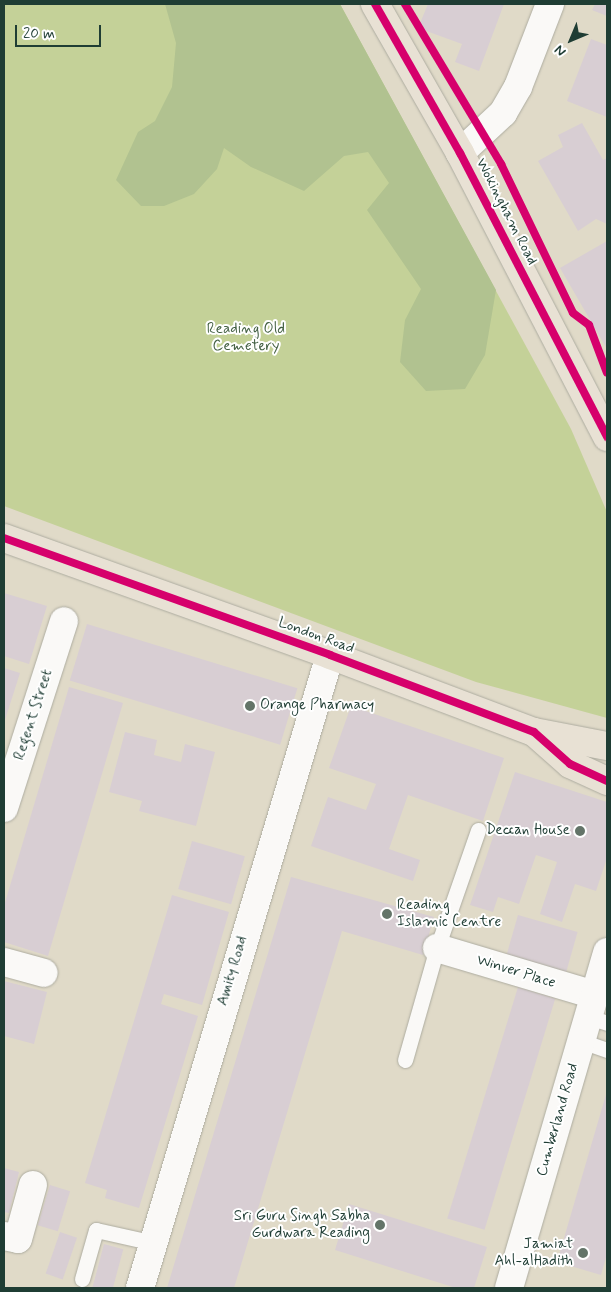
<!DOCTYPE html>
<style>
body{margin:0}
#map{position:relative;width:611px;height:1292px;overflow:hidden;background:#e0dac8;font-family:Mynerve,sans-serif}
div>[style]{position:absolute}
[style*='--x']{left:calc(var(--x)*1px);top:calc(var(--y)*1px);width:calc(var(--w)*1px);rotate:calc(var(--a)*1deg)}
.green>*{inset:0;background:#c4d198}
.forest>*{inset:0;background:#b1c290}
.building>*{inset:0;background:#d8ced3;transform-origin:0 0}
.roads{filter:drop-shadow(0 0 1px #adaca0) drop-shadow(0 0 1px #adaca0)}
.lane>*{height:15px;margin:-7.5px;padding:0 7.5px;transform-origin:7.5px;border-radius:7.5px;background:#faf9f7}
.street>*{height:28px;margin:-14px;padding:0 14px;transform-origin:14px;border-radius:14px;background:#faf9f7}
.primary>*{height:28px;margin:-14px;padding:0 14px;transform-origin:14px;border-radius:14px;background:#e8e1d4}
.cycleway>*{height:8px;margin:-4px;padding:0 4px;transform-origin:4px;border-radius:4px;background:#d6006c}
.dots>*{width:14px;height:14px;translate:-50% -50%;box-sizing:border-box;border:2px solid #fff;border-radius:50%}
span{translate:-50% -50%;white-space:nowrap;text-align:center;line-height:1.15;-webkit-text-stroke:4px #fff;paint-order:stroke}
.street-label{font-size:15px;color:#1f3d34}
.park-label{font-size:15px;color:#436043}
.poi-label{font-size:15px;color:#1f3d34}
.left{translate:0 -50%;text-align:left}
.right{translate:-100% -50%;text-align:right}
.frame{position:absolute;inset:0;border:5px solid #1f3d34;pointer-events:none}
.north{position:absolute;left:546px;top:15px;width:50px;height:50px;-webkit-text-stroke:4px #fff;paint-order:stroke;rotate:225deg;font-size:14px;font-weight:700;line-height:20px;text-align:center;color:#1f3d34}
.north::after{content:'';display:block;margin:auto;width:18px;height:22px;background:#1f3d34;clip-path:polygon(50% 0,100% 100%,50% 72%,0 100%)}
.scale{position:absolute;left:15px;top:25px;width:86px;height:22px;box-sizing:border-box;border:2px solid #1f3d34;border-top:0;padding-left:6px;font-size:15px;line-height:18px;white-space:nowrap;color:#1f3d34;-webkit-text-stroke:4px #fff;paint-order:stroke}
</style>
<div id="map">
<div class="green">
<div style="clip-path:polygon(4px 4px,340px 4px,571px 429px,607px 512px,607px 718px,476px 682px,4px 506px)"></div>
</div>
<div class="forest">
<div style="clip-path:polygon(165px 4px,340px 4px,496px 290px,485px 355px,465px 389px,426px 391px,400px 362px,405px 320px,421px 289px,367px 210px,389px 183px,368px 152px,344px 156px,304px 191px,251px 167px,224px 148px,217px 169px,194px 194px,164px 206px,141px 206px,116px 180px,138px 132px,155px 121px,172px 87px,176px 43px)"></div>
</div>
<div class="building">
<div style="clip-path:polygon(428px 4px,504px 4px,479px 71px,455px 62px,462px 44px,418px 28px)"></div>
<div style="clip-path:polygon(595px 4px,607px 4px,607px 16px,592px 10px)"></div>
<div style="clip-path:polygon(591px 39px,607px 45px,607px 117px,567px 101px)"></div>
<div style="clip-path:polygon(582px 123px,603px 160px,607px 158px,607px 224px,596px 219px,578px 231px,538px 161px,563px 147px,558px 135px)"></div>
<div style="clip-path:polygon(607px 241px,607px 349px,560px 268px)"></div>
<div style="clip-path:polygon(4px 593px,47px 606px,29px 664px,4px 656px)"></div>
<div style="left:87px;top:624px;width:220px;height:59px;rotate:17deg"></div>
<div style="clip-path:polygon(4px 668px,20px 673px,4px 723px)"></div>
<div style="clip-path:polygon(69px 687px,123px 703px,48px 956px,4px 942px,4px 906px)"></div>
<div style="clip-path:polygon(351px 706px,504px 758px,483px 821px,408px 795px,389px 849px,420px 860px,413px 881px,311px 846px,328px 797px,366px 810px,376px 784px,329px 768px)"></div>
<div style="clip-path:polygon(125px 732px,157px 740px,154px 755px,181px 762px,185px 744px,215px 752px,196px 826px,139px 811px,142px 801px,109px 792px)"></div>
<div style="clip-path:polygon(515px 772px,607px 802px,607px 858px,596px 891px,575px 884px,562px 922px,540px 914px,557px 862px,536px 855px,519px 904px,498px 897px,493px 912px,470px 905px)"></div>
<div style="left:192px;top:841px;width:55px;height:50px;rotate:16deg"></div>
<div style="clip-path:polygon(291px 877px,434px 917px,423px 955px,342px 931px,234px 1288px,167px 1288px)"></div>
<div style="clip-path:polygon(172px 895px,229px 912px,202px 1005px,164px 994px,161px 1004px,198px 1016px,139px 1208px,105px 1198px,107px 1190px,85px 1183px)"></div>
<div style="left:518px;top:915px;width:62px;height:44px;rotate:16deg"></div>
<div style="clip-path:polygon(4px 981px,47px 992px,34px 1044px,4px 1036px)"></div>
<div style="left:518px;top:987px;width:39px;height:242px;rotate:17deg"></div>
<div style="clip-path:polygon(607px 1091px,607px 1254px,601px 1275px,557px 1262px)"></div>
<div style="clip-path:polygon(4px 1168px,19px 1172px,9px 1213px,4px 1212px)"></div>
<div style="left:50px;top:1185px;width:21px;height:42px;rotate:17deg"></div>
<div style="clip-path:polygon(349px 1204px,487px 1247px,474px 1288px,456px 1288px,335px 1250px)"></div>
<div style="left:60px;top:1232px;width:18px;height:44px;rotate:19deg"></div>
<div style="left:104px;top:1244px;width:20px;height:45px;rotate:15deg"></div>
</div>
<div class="roads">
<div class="lane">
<div style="--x:589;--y:1017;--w:19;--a:18"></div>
<div style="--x:581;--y:1041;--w:28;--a:19"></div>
<div style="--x:405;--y:1060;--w:116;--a:-74.1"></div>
<div style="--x:437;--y:948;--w:125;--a:-70.8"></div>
<div style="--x:82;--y:1279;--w:51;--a:-74.1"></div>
<div style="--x:96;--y:1230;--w:59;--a:12.6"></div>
</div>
<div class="street">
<div style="--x:460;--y:153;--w:59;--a:-42.9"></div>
<div style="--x:503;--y:113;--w:30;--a:-60"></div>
<div style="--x:518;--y:87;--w:89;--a:-68.9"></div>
<div style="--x:4;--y:808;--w:196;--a:-72.2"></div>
<div style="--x:437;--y:948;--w:165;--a:16.6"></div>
<div style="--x:4;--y:962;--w:41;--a:15.4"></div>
<div style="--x:4;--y:1236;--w:14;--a:12"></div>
<div style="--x:18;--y:1239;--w:56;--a:-74.5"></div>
<div style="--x:140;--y:1288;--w:661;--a:-73.29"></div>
<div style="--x:509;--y:1288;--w:350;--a:-73.7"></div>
</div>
<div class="primary">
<div style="--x:375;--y:4;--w:172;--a:60.3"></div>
<div style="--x:460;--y:153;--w:320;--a:62.6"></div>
<div style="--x:4;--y:538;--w:346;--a:19.7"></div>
<div style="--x:330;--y:655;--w:218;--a:20.7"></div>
<div style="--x:534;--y:732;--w:74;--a:10.9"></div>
<div style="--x:534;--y:732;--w:48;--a:41.6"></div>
<div style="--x:570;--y:764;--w:41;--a:24.7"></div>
</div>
</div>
<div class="cycleway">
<div style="--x:375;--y:4;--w:172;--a:60.3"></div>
<div style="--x:460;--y:153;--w:320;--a:62.6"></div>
<div style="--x:405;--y:4;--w:187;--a:59"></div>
<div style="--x:501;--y:164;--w:165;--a:64.2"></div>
<div style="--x:573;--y:313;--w:20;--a:37"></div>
<div style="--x:589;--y:325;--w:51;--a:69.4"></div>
<div style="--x:4;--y:538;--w:346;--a:19.7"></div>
<div style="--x:330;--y:655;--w:218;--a:20.7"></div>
<div style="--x:534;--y:732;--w:48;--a:41.6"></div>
<div style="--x:570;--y:764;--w:41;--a:24.7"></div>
</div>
<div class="dots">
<div style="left:250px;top:706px;background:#637468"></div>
<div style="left:580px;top:831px;background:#637468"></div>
<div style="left:387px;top:914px;background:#637468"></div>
<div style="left:380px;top:1225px;background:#637468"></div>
<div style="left:583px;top:1253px;background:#637468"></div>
</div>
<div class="street-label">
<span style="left:506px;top:212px;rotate:63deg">Wokingham Road</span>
<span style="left:316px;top:636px;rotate:20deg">London Road</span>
<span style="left:34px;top:715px;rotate:-72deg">Regent Street</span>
<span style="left:233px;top:971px;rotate:-73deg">Amity Road</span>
<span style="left:516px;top:972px;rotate:17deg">Winver Place</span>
<span style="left:558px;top:1120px;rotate:-74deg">Cumberland Road</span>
</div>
<div class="park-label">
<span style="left:246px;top:338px">Reading Old<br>Cemetery</span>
</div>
<div class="poi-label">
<span class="left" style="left:260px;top:706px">Orange Pharmacy</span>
<span class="right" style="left:570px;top:831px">Deccan House</span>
<span class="left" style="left:397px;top:914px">Reading<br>Islamic Centre</span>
<span class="right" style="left:370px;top:1225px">Sri Guru Singh Sabha<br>Gurdwara Reading</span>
<span class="right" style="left:573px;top:1253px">Jamiat<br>Ahl-alHadith</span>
</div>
<div class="frame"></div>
<div class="north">N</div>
<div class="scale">20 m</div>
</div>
